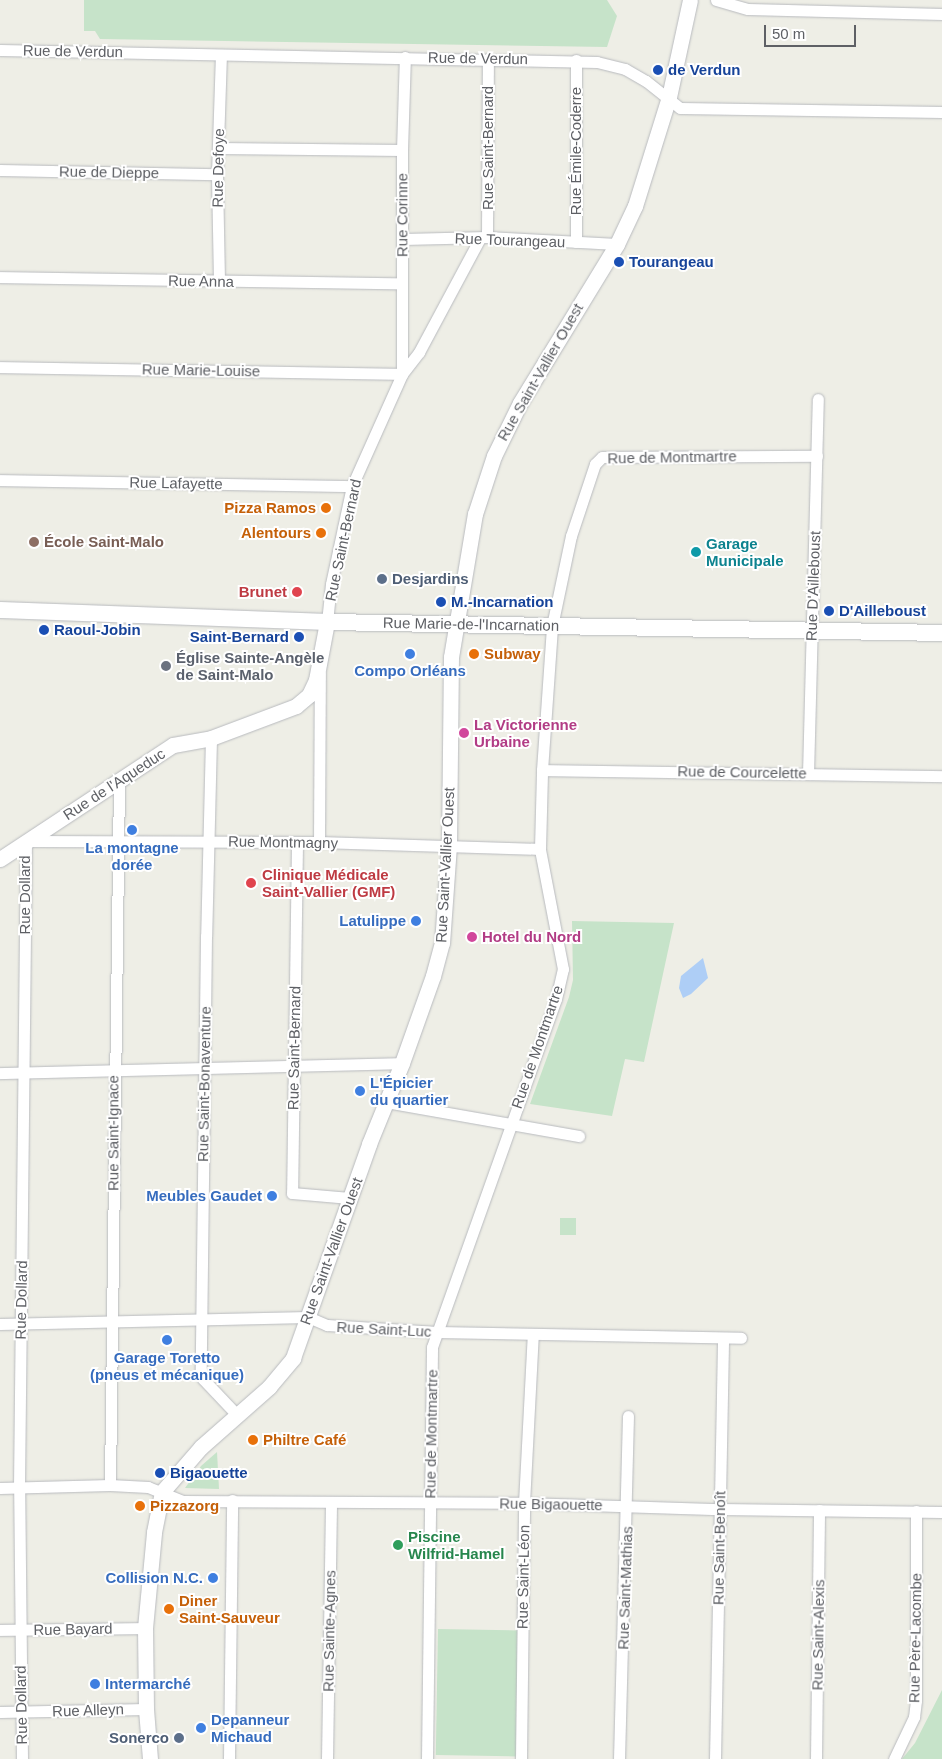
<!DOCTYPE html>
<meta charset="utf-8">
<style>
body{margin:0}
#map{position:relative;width:942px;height:1759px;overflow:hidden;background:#eeeee6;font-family:Arial,sans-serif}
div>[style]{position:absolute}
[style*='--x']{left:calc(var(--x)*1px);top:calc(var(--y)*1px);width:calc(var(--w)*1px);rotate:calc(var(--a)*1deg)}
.green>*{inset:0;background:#c6e3c9;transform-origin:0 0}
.water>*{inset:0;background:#aecef6}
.roads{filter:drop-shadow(0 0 1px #b8babe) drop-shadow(0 0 1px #b8babe)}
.minor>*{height:11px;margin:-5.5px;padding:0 5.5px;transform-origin:5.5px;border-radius:5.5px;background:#fff}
.tertiary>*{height:15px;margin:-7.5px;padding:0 7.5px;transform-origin:7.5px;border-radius:7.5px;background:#fff}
.secondary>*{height:16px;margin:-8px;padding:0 8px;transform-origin:8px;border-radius:8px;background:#fff}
.dots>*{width:14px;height:14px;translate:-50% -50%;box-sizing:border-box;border:2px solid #fff;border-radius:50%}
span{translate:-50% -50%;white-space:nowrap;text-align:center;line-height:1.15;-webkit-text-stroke:4px #fff;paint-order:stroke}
.street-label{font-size:15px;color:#5e6065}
.transit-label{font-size:15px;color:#164399;font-weight:700}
.left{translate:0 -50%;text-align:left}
.right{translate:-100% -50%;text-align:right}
.food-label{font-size:15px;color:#c56008;font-weight:700}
.education-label{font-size:15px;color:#785e54;font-weight:700}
.culture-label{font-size:15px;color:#0d838f;font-weight:700}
.service-label{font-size:15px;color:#4e5e75;font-weight:700}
.health-label{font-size:15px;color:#be3a42;font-weight:700}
.worship-label{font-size:15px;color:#5b616d;font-weight:700}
.shop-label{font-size:15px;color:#366cbe;font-weight:700}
.hotel-label{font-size:15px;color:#b23c85;font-weight:700}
.leisure-label{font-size:15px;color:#27864d;font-weight:700}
.scale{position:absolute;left:764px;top:25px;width:92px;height:22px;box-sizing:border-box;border:2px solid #5e6065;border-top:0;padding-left:6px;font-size:15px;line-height:18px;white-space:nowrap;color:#5e6065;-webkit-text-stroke:4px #fff;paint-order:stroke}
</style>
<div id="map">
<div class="green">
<div style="clip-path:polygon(84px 0,607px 0,617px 16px,607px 47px,100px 39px,95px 31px,84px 31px)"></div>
<div style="clip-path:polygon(572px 921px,674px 923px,644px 1062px,625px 1059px,612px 1116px,530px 1104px,569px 997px,573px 980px)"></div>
<div style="left:560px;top:1218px;width:16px;height:17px"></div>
<div style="clip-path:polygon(217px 1452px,219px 1489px,185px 1488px,201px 1466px)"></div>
<div style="left:438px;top:1629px;width:80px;height:126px;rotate:1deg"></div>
<div style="clip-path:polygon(942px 1690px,942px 1759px,902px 1759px,915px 1743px)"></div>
</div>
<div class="water">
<div style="clip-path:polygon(703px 958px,708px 978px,691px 994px,683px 998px,679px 988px,681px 976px)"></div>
</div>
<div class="roads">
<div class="minor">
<div style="--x:716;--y:0;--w:33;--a:16"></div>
<div style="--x:748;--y:9;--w:194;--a:1.5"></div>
<div style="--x:0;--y:50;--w:597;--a:1.15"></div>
<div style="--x:597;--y:62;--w:29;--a:14"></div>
<div style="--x:625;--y:69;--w:24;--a:30"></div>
<div style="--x:646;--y:81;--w:43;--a:38.5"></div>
<div style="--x:680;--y:108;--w:262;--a:0.9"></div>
<div style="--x:218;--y:148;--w:184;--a:0.6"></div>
<div style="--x:0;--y:170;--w:217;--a:1.1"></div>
<div style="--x:487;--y:237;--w:178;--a:-89.7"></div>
<div style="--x:403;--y:239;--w:84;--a:-1.4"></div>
<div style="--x:487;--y:237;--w:130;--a:3.1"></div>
<div style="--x:576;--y:242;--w:182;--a:-90"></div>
<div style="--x:0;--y:277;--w:402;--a:0.9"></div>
<div style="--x:219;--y:281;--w:107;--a:-91.1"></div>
<div style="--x:217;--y:174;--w:119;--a:-88.1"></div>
<div style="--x:0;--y:367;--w:402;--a:1"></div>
<div style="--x:402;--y:374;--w:224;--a:-90"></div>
<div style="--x:402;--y:150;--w:93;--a:-88.2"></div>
<div style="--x:0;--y:480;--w:352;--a:1"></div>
<div style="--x:327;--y:622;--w:38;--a:-84"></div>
<div style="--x:331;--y:584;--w:100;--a:-77.9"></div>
<div style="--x:352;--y:486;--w:123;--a:-65.9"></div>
<div style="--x:402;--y:374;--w:28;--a:-52"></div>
<div style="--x:419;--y:352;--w:129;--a:-61.8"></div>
<div style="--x:211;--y:738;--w:198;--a:91.4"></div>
<div style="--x:206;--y:936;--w:434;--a:90.7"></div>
<div style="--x:201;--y:1370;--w:9;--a:77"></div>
<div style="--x:203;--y:1379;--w:51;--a:46.6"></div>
<div style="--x:542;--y:770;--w:400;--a:0.9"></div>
<div style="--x:808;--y:774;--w:375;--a:-88.5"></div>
<div style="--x:319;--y:842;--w:168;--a:-89.7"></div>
<div style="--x:297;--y:843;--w:350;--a:90.8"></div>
<div style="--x:292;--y:1193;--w:58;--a:4.9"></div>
<div style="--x:0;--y:1073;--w:402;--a:-1.4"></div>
<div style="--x:386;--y:1102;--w:196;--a:10"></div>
<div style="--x:0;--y:1324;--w:308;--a:-1.3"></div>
<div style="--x:308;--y:1317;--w:21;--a:23"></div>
<div style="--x:327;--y:1325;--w:110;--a:3.6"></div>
<div style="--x:437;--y:1332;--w:304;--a:1.1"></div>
<div style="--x:110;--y:1485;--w:704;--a:-89.27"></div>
<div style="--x:0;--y:1488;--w:110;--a:-1.6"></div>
<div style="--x:110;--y:1485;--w:38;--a:3"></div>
<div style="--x:148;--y:1487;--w:37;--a:22"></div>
<div style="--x:182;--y:1501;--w:342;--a:0.3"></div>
<div style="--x:524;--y:1503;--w:196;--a:1.8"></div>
<div style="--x:720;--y:1509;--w:222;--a:0.8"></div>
<div style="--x:0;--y:1630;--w:145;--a:-0.8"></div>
<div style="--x:0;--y:1712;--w:146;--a:-1.2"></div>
<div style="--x:22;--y:1759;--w:272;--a:-90.6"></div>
<div style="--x:19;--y:1487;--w:646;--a:-89.38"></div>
<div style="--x:26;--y:841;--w:293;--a:0.2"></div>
<div style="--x:319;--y:842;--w:221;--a:1.8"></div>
<div style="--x:229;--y:1759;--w:259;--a:-89.3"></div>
<div style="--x:327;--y:1759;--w:256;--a:-89.1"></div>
<div style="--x:427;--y:1759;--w:412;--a:-89.3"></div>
<div style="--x:432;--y:1347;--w:369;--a:-70.4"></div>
<div style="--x:556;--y:999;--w:31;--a:-77"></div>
<div style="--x:563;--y:969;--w:122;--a:-100.9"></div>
<div style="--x:540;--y:849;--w:79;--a:-88.5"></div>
<div style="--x:542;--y:770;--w:144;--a:-86"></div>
<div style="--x:552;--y:626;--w:92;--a:-78.1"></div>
<div style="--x:571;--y:536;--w:76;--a:-71.6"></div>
<div style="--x:595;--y:464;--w:10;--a:-45"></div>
<div style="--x:602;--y:457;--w:215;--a:-0.3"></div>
<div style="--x:521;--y:1759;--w:256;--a:-89.3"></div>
<div style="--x:524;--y:1503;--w:169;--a:-87"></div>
<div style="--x:619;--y:1759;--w:343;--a:-88.5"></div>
<div style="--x:715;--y:1759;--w:421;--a:-88.9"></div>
<div style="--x:816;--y:1759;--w:249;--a:-89.3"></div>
<div style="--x:894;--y:1759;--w:47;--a:-64.5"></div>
<div style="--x:914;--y:1717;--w:17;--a:-83"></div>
<div style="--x:916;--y:1700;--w:189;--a:-90"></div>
</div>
<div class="tertiary">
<div style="--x:0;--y:859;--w:207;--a:-33.4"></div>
<div style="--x:173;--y:745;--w:39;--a:-10"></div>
<div style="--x:211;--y:738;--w:91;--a:-20.6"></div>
<div style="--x:296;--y:706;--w:17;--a:-40"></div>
<div style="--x:309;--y:695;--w:17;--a:-65"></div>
<div style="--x:316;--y:680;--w:59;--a:-79.3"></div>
<div style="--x:150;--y:1759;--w:50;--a:-94.6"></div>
<div style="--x:146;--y:1709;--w:81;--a:-90.7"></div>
<div style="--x:145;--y:1628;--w:96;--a:-84.6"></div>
<div style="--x:154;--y:1532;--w:41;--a:-78.7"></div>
<div style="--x:162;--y:1492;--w:60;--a:-49.1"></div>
<div style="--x:201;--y:1447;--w:91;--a:-41.4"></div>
<div style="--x:269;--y:1387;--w:38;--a:-50"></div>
<div style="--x:293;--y:1358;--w:227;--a:-70.4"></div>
<div style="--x:369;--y:1144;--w:87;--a:-67.8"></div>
<div style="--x:402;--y:1063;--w:92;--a:-70.4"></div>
<div style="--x:433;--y:976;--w:34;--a:-75"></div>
<div style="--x:442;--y:943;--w:97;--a:-85.9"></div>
<div style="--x:449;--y:846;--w:189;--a:-89.4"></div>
<div style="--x:451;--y:657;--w:145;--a:-80.5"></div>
<div style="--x:475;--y:514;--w:61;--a:-71.9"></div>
<div style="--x:494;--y:456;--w:59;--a:-63.9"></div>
<div style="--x:520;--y:403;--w:186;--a:-58.6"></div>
<div style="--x:617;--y:244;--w:42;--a:-64.7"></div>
<div style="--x:635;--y:206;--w:114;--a:-72.7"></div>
<div style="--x:669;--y:97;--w:99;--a:-77.8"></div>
</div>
<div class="secondary">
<div style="--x:0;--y:610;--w:327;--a:2.1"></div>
<div style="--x:327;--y:622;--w:615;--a:1.02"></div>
</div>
</div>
<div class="dots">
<div style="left:658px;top:70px;background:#1a4fb4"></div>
<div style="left:619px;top:262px;background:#1a4fb4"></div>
<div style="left:326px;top:508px;background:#e8710a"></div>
<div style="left:321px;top:533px;background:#e8710a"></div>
<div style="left:34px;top:542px;background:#8d6e63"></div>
<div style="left:696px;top:552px;background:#0f9aa8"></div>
<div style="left:382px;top:579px;background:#5c6f8a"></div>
<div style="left:297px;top:592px;background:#e0444e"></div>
<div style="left:441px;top:602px;background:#1a4fb4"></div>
<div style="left:829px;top:611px;background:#1a4fb4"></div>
<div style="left:44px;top:630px;background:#1a4fb4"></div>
<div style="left:299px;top:637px;background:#1a4fb4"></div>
<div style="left:410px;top:654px;background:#3f7fe0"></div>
<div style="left:474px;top:654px;background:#e8710a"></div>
<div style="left:166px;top:666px;background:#6b7280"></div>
<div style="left:464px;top:733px;background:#d1479c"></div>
<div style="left:132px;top:830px;background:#3f7fe0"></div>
<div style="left:251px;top:883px;background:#e0444e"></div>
<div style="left:416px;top:921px;background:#3f7fe0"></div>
<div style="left:472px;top:937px;background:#d1479c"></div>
<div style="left:360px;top:1091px;background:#3f7fe0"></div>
<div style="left:272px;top:1196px;background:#3f7fe0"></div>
<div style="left:167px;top:1340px;background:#3f7fe0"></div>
<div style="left:253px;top:1440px;background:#e8710a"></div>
<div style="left:160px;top:1473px;background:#1a4fb4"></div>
<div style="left:140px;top:1506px;background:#e8710a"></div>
<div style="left:398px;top:1545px;background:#2e9e5b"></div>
<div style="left:213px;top:1578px;background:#3f7fe0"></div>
<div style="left:169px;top:1609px;background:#e8710a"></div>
<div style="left:95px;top:1684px;background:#3f7fe0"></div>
<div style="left:201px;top:1728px;background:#3f7fe0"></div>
<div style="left:179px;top:1738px;background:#5c6f8a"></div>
</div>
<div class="street-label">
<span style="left:73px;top:51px;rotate:1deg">Rue de Verdun</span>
<span style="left:478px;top:58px;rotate:1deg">Rue de Verdun</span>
<span style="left:488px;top:148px;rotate:-90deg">Rue Saint-Bernard</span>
<span style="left:576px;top:151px;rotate:-90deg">Rue Émile-Coderre</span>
<span style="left:218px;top:168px;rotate:-89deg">Rue Defoye</span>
<span style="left:109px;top:172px;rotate:1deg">Rue de Dieppe</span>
<span style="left:402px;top:215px;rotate:-90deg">Rue Corinne</span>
<span style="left:510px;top:240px;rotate:2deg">Rue Tourangeau</span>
<span style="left:201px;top:281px;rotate:1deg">Rue Anna</span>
<span style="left:201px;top:370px;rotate:1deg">Rue Marie-Louise</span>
<span style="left:540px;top:372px;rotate:-60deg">Rue Saint-Vallier Ouest</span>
<span style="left:672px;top:457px;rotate:-1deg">Rue de Montmartre</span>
<span style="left:176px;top:483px;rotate:1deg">Rue Lafayette</span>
<span style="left:343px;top:540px;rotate:-78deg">Rue Saint-Bernard</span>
<span style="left:813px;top:586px;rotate:-88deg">Rue D'Ailleboust</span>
<span style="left:471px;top:624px;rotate:1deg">Rue Marie-de-l'Incarnation</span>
<span style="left:742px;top:772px;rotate:1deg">Rue de Courcelette</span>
<span style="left:114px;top:784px;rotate:-33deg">Rue de l'Aqueduc</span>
<span style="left:283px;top:842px;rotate:1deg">Rue Montmagny</span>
<span style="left:445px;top:865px;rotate:-87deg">Rue Saint-Vallier Ouest</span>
<span style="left:25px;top:895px;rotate:-90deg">Rue Dollard</span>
<span style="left:537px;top:1047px;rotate:-71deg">Rue de Montmartre</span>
<span style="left:294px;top:1048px;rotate:-89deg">Rue Saint-Bernard</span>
<span style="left:204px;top:1084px;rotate:-89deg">Rue Saint-Bonaventure</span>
<span style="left:113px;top:1133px;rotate:-90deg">Rue Saint-Ignace</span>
<span style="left:331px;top:1251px;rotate:-70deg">Rue Saint-Vallier Ouest</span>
<span style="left:21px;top:1300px;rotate:-89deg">Rue Dollard</span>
<span style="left:384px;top:1329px;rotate:3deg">Rue Saint-Luc</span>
<span style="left:431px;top:1434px;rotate:-89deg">Rue de Montmartre</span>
<span style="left:551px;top:1504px;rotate:1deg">Rue Bigaouette</span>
<span style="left:719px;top:1548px;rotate:-89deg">Rue Saint-Benoît</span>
<span style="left:523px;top:1577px;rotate:-89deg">Rue Saint-Léon</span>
<span style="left:625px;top:1588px;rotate:-88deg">Rue Saint-Mathias</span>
<span style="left:73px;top:1629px;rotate:-1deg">Rue Bayard</span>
<span style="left:329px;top:1631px;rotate:-89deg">Rue Sainte-Agnes</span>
<span style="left:818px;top:1635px;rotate:-89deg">Rue Saint-Alexis</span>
<span style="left:915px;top:1638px;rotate:-89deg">Rue Père-Lacombe</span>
<span style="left:21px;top:1705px;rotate:-91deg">Rue Dollard</span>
<span style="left:88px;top:1710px;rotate:-2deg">Rue Alleyn</span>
</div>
<div class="transit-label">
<span class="left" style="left:668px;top:70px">de Verdun</span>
<span class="left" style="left:629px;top:262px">Tourangeau</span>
<span class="left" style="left:451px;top:602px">M.-Incarnation</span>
<span class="left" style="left:839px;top:611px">D'Ailleboust</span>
<span class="left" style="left:54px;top:630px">Raoul-Jobin</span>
<span class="right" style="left:289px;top:637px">Saint-Bernard</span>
<span class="left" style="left:170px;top:1473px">Bigaouette</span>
</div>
<div class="food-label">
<span class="right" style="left:316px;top:508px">Pizza Ramos</span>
<span class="right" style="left:311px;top:533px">Alentours</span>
<span class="left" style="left:484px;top:654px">Subway</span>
<span class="left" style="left:263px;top:1440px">Philtre Café</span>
<span class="left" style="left:150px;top:1506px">Pizzazorg</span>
<span class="left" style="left:179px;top:1609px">Diner<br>Saint-Sauveur</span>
</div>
<div class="education-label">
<span class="left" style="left:44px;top:542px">École Saint-Malo</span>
</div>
<div class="culture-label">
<span class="left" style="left:706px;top:552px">Garage<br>Municipale</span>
</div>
<div class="service-label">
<span class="left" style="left:392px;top:579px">Desjardins</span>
<span class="right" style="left:169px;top:1738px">Sonerco</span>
</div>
<div class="health-label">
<span class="right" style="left:287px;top:592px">Brunet</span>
<span class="left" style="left:262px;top:883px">Clinique Médicale<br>Saint-Vallier (GMF)</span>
</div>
<div class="worship-label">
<span class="left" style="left:176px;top:666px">Église Sainte-Angèle<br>de Saint-Malo</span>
</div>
<div class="shop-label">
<span style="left:410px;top:671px">Compo Orléans</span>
<span style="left:132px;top:856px">La montagne<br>dorée</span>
<span class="right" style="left:406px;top:921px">Latulippe</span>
<span class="left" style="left:370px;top:1091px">L'Épicier<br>du quartier</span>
<span class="right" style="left:262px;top:1196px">Meubles Gaudet</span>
<span style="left:167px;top:1366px">Garage Toretto<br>(pneus et mécanique)</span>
<span class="right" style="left:203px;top:1578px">Collision N.C.</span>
<span class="left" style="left:105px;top:1684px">Intermarché</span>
<span class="left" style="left:211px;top:1728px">Depanneur<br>Michaud</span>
</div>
<div class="hotel-label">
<span class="left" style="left:474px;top:733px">La Victorienne<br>Urbaine</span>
<span class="left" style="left:482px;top:937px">Hotel du Nord</span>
</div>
<div class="leisure-label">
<span class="left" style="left:408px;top:1545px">Piscine<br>Wilfrid-Hamel</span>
</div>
<div class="scale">50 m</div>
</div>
